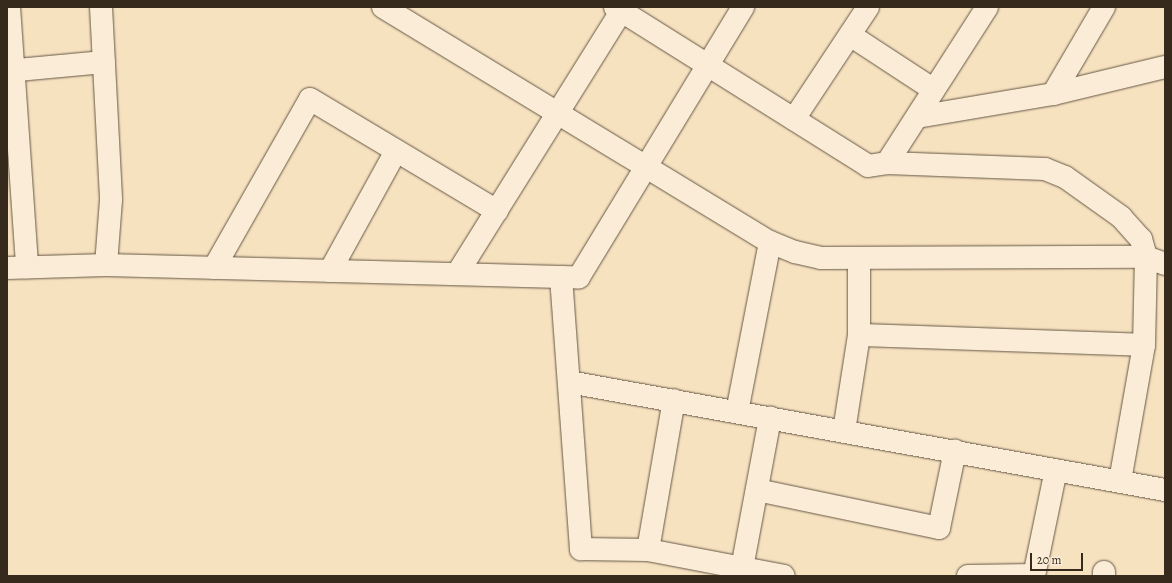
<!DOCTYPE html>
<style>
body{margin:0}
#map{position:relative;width:1172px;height:583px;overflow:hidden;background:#f7e2c0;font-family:Alegreya,serif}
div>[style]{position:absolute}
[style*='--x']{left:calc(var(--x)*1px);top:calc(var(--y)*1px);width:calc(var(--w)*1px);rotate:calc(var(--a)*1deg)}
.roads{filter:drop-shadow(0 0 1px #665845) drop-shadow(0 0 1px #665845)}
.minor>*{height:22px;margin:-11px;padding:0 11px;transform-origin:11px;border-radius:11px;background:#faecd6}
span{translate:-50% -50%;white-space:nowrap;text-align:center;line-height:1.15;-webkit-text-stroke:4px #faecd6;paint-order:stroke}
.frame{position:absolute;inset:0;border:8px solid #362a1c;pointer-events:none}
.scale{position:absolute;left:1030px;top:553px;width:53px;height:18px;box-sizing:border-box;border:2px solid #362a1c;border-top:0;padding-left:5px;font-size:12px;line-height:14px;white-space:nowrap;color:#362a1c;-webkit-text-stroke:3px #faecd6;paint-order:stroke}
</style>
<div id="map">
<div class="roads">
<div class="minor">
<div style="--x:9;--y:7;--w:261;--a:86"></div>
<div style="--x:101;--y:7;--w:193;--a:87"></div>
<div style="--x:111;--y:200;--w:65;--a:94.4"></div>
<div style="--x:383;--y:7;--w:453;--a:31.3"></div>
<div style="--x:770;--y:242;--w:27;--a:22"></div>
<div style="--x:795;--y:252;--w:27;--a:13"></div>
<div style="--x:821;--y:258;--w:325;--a:-0.2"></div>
<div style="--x:1146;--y:257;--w:20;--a:20"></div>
<div style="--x:615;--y:7;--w:299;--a:32.1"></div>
<div style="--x:868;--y:166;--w:19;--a:-9"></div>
<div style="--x:887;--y:163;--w:158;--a:2.2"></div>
<div style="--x:1045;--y:169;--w:22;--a:22"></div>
<div style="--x:1065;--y:177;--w:69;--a:35.5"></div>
<div style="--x:1121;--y:217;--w:30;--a:48"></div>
<div style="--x:1141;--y:239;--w:19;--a:74"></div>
<div style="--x:1146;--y:257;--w:88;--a:91.3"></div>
<div style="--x:1144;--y:345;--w:138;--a:100"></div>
<div style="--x:850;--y:35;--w:100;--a:33.2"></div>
<div style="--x:7;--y:71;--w:97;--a:-5.3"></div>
<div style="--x:1053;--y:94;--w:101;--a:-59.6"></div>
<div style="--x:917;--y:117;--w:138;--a:-9.6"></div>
<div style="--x:1053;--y:94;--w:115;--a:-13.6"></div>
<div style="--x:794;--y:119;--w:134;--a:-56.5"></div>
<div style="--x:887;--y:163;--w:185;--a:-57.3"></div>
<div style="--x:7;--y:268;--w:99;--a:-1.7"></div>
<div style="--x:106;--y:265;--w:473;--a:1.5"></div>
<div style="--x:579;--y:277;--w:316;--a:-58.7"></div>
<div style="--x:214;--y:268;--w:194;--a:-60.4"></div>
<div style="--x:310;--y:99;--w:218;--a:30.9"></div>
<div style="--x:330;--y:271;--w:137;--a:-61.2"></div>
<div style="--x:457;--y:274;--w:315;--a:-58"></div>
<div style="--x:561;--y:277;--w:273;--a:85.8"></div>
<div style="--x:581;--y:549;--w:67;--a:0.9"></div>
<div style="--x:648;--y:550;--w:138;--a:10.8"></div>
<div style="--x:859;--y:335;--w:285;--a:2"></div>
<div style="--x:569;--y:382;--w:606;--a:10.27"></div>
<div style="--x:737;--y:412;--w:173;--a:-79"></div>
<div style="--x:844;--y:431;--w:97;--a:-81.1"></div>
<div style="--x:859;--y:335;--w:77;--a:-90"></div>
<div style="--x:757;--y:490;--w:186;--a:11.8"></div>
<div style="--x:939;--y:528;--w:79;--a:-78.3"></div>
<div style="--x:648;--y:550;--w:152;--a:-80.2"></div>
<div style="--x:742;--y:568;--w:153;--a:-79.4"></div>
<div style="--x:1104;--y:572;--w:4;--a:90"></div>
<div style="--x:968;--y:576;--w:66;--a:-0.9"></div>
<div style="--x:1034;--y:576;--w:108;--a:-78.3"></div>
</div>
</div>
<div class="frame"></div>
<div class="scale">20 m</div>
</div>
